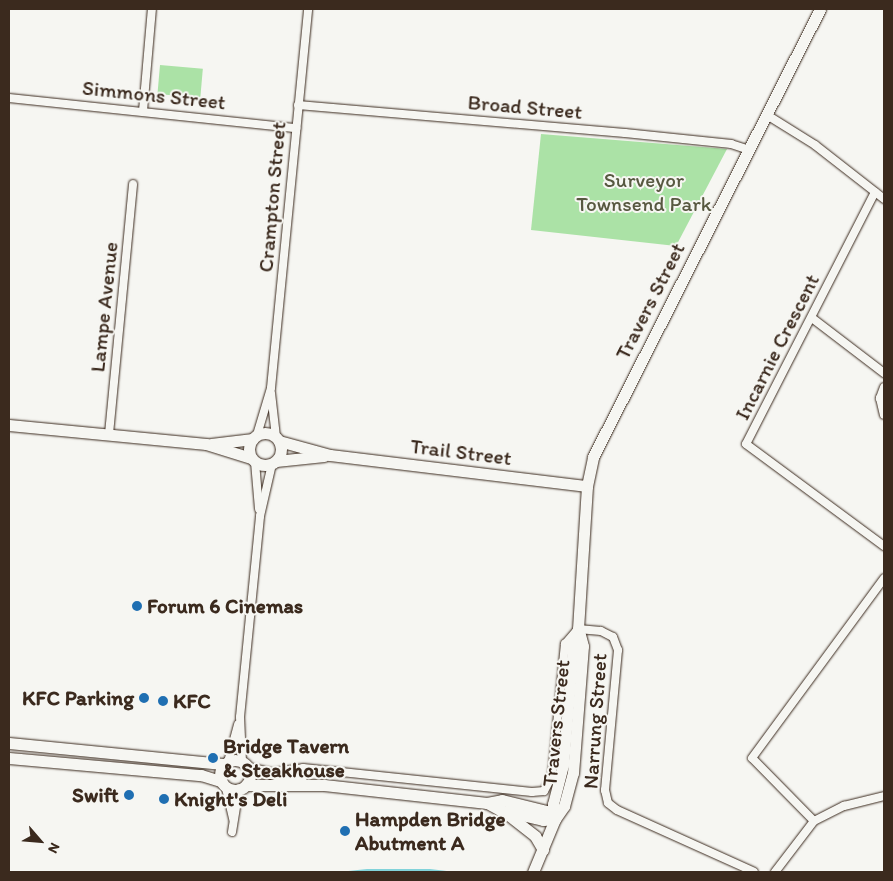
<!DOCTYPE html>
<style>
body{margin:0}
#map{position:relative;width:893px;height:881px;overflow:hidden;background:#f6f6f2;font-family:Itim,sans-serif}
div>[style]{position:absolute}
[style*='--x']{left:calc(var(--x)*1px);top:calc(var(--y)*1px);width:calc(var(--w)*1px);rotate:calc(var(--a)*1deg)}
.green>*{inset:0;background:#abe2a6;transform-origin:0 0}
.water>*{inset:0;background:#82d3da}
.roads{filter:drop-shadow(0 0 1px #3b2a1e) drop-shadow(0 0 1px #3b2a1e)}
.street>*{height:8px;margin:-4px;padding:0 4px;transform-origin:4px;border-radius:4px;background:#f6f6f2}
.secondary>*{height:11px;margin:-5.5px;padding:0 5.5px;transform-origin:5.5px;border-radius:5.5px;background:#f6f6f2}
.secondary>.ring{margin:-5.5px;padding:0;box-sizing:content-box;background:none;border:11px solid #f6f6f2;border-radius:50%}
.dots>*{width:14px;height:14px;translate:-50% -50%;box-sizing:border-box;border:2px solid #f6f6f2;border-radius:50%}
span{translate:-50% -50%;white-space:nowrap;text-align:center;line-height:1.15;-webkit-text-stroke:4px #f6f6f2;paint-order:stroke}
.street-label{font-size:21px;color:#3b2a1e}
.park-label{font-size:21px;color:#575840}
.poi-label{font-size:21px;color:#3b2a1e;font-weight:700}
.left{translate:0 -50%;text-align:left}
.right{translate:-100% -50%;text-align:right}
.frame{position:absolute;inset:0;border:10px solid #3b2a1e;pointer-events:none}
.north{position:absolute;left:15px;top:816px;width:50px;height:50px;-webkit-text-stroke:4px #f6f6f2;paint-order:stroke;rotate:117deg;font-size:14px;font-weight:700;line-height:20px;text-align:center;color:#3b2a1e}
.north::after{content:'';display:block;margin:auto;width:18px;height:22px;background:#3b2a1e;clip-path:polygon(50% 0,100% 100%,50% 72%,0 100%)}
</style>
<div id="map">
<div class="green">
<div style="left:160px;top:65px;width:43px;height:29px;rotate:5deg"></div>
<div style="clip-path:polygon(541px 134px,727px 149px,676px 246px,531px 230px)"></div>
</div>
<div class="water">
<div style="clip-path:polygon(367px 869px,430px 869px,455px 872px,339px 872px)"></div>
</div>
<div class="roads">
<div class="street">
<div style="--x:9;--y:98;--w:289;--a:6"></div>
<div style="--x:298;--y:105;--w:328;--a:4.9"></div>
<div style="--x:625;--y:133;--w:107;--a:5.9"></div>
<div style="--x:731;--y:144;--w:19;--a:18"></div>
<div style="--x:143;--y:111;--w:102;--a:-85"></div>
<div style="--x:767;--y:115;--w:57;--a:32"></div>
<div style="--x:815;--y:145;--w:88;--a:38"></div>
<div style="--x:875;--y:192;--w:283;--a:117.1"></div>
<div style="--x:746;--y:444;--w:172;--a:36.5"></div>
<div style="--x:812;--y:318;--w:91;--a:37.4"></div>
<div style="--x:884;--y:387;--w:12;--a:110"></div>
<div style="--x:880;--y:398;--w:17;--a:77"></div>
<div style="--x:271;--y:393;--w:44;--a:83.5"></div>
<div style="--x:109;--y:434;--w:251;--a:-84.5"></div>
<div style="--x:257;--y:435;--w:49;--a:-73.4"></div>
<div style="--x:271;--y:388;--w:381;--a:-84.4"></div>
<div style="--x:255;--y:462;--w:47;--a:85.1"></div>
<div style="--x:228;--y:762;--w:39;--a:-75"></div>
<div style="--x:242;--y:762;--w:45;--a:-92.5"></div>
<div style="--x:240;--y:717;--w:202;--a:-84.3"></div>
<div style="--x:260;--y:516;--w:53;--a:-77"></div>
<div style="--x:275;--y:772;--w:28;--a:-8"></div>
<div style="--x:303;--y:768;--w:230;--a:6"></div>
<div style="--x:532;--y:792;--w:12;--a:-5"></div>
<div style="--x:544;--y:791;--w:17;--a:-62"></div>
<div style="--x:552;--y:776;--w:133;--a:-84.4"></div>
<div style="--x:565;--y:644;--w:20;--a:-49"></div>
<div style="--x:578;--y:629;--w:23;--a:5"></div>
<div style="--x:601;--y:631;--w:13;--a:27"></div>
<div style="--x:613;--y:637;--w:14;--a:69"></div>
<div style="--x:618;--y:650;--w:141;--a:95.3"></div>
<div style="--x:605;--y:790;--w:13;--a:77"></div>
<div style="--x:608;--y:803;--w:11;--a:38"></div>
<div style="--x:617;--y:810;--w:150;--a:24.3"></div>
<div style="--x:226;--y:788;--w:32;--a:77"></div>
<div style="--x:814;--y:821;--w:88;--a:-134.5"></div>
<div style="--x:752;--y:758;--w:223;--a:-53.7"></div>
<div style="--x:232;--y:832;--w:44;--a:-80.8"></div>
<div style="--x:775;--y:872;--w:64;--a:-52.6"></div>
<div style="--x:814;--y:821;--w:34;--a:-27"></div>
<div style="--x:844;--y:806;--w:41;--a:-14"></div>
</div>
<div class="secondary">
<div style="--x:9;--y:425;--w:198;--a:5.5"></div>
<div style="--x:206;--y:444;--w:47;--a:17.3"></div>
<div class="ring" style="left:249px;top:433px;width:21px;height:21px"></div>
<div style="--x:279;--y:441;--w:53;--a:15.4"></div>
<div style="--x:330;--y:455;--w:259;--a:6.9"></div>
<div style="--x:211;--y:444;--w:42;--a:-6.8"></div>
<div style="--x:276;--y:461;--w:48;--a:-5.9"></div>
<div style="--x:9;--y:743;--w:217;--a:5.6"></div>
<div style="--x:9;--y:758;--w:193;--a:5.1"></div>
<div style="--x:201;--y:775;--w:21;--a:17"></div>
<div class="ring" style="left:220px;top:760px;width:19px;height:19px"></div>
<div style="--x:248;--y:768;--w:54;--a:12.8"></div>
<div style="--x:246;--y:785;--w:78;--a:0"></div>
<div style="--x:324;--y:785;--w:164;--a:6.3"></div>
<div style="--x:487;--y:803;--w:15;--a:-11"></div>
<div style="--x:502;--y:800;--w:45;--a:14"></div>
<div style="--x:546;--y:811;--w:12;--a:42"></div>
<div style="--x:487;--y:803;--w:15;--a:28"></div>
<div style="--x:500;--y:810;--w:44;--a:13.1"></div>
<div style="--x:543;--y:820;--w:12;--a:-5"></div>
<div style="--x:507;--y:814;--w:36;--a:38"></div>
<div style="--x:535;--y:836;--w:16;--a:60"></div>
<div style="--x:555;--y:819;--w:15;--a:-98"></div>
<div style="--x:553;--y:804;--w:40;--a:-75.6"></div>
<div style="--x:563;--y:765;--w:119;--a:-85.2"></div>
<div style="--x:573;--y:646;--w:18;--a:-74"></div>
<div style="--x:578;--y:629;--w:143;--a:-86.4"></div>
<div style="--x:587;--y:486;--w:30;--a:-78"></div>
<div style="--x:593;--y:457;--w:502;--a:-63.13"></div>
<div style="--x:533;--y:872;--w:57;--a:-67.5"></div>
<div style="--x:555;--y:819;--w:16;--a:-55"></div>
<div style="--x:564;--y:806;--w:34;--a:-75"></div>
<div style="--x:573;--y:773;--w:127;--a:-85.5"></div>
<div style="--x:583;--y:646;--w:16;--a:-105"></div>
</div>
</div>
<div class="dots">
<div style="left:137px;top:606px;background:#1f6fb2"></div>
<div style="left:144px;top:698px;background:#1f6fb2"></div>
<div style="left:163px;top:701px;background:#1f6fb2"></div>
<div style="left:213px;top:758px;background:#1f6fb2"></div>
<div style="left:129px;top:795px;background:#1f6fb2"></div>
<div style="left:164px;top:799px;background:#1f6fb2"></div>
<div style="left:345px;top:831px;background:#1f6fb2"></div>
</div>
<div class="street-label">
<span style="left:154px;top:95px;rotate:6deg">Simmons Street</span>
<span style="left:525px;top:107px;rotate:5deg">Broad Street</span>
<span style="left:272px;top:197px;rotate:-85deg">Crampton Street</span>
<span style="left:650px;top:301px;rotate:-63deg">Travers Street</span>
<span style="left:104px;top:307px;rotate:-84deg">Lampe Avenue</span>
<span style="left:777px;top:347px;rotate:-63deg">Incarnie Crescent</span>
<span style="left:461px;top:452px;rotate:7deg">Trail Street</span>
<span style="left:595px;top:721px;rotate:-86deg">Narrung Street</span>
<span style="left:556px;top:723px;rotate:-84deg">Travers Street</span>
</div>
<div class="park-label">
<span style="left:644px;top:192px">Surveyor<br>Townsend Park</span>
</div>
<div class="poi-label">
<span class="left" style="left:147px;top:606px">Forum 6 Cinemas</span>
<span class="right" style="left:134px;top:698px">KFC Parking</span>
<span class="left" style="left:173px;top:701px">KFC</span>
<span class="left" style="left:223px;top:758px">Bridge Tavern<br>&amp; Steakhouse</span>
<span class="right" style="left:119px;top:795px">Swift</span>
<span class="left" style="left:174px;top:799px">Knight's Deli</span>
<span class="left" style="left:355px;top:831px">Hampden Bridge<br>Abutment A</span>
</div>
<div class="frame"></div>
<div class="north">N</div>
</div>
